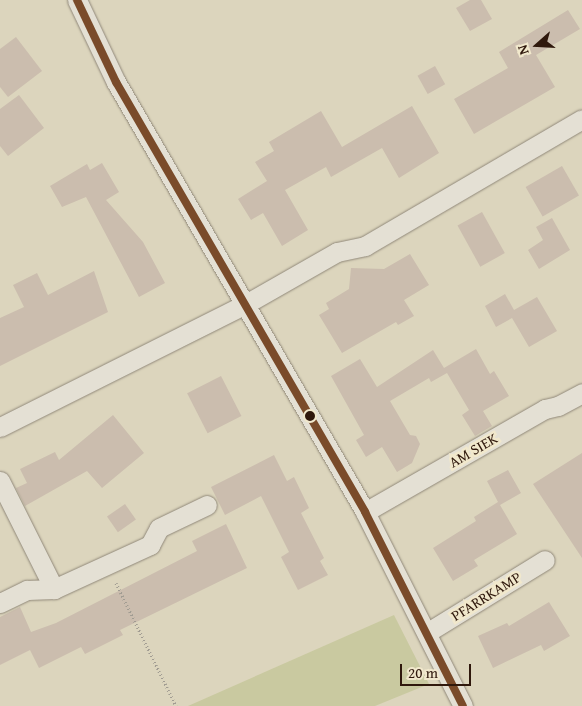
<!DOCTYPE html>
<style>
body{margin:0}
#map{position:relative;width:582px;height:706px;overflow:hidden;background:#dcd5bd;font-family:"Gentium Book Plus",serif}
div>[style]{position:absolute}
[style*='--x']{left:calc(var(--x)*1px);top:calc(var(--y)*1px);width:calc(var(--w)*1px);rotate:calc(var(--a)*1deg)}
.green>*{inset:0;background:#c9c9a0}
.building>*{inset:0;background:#cbbdae;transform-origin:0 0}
.path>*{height:3px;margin-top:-1.5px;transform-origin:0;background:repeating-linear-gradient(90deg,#a19c92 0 1px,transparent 0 3.5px)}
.roads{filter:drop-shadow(0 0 1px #908879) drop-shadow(0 0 1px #908879)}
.street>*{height:19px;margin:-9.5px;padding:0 9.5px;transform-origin:9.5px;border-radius:9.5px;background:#e4e0d4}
.bus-1>*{height:8px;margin:-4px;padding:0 4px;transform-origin:4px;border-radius:4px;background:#7a4b2a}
.dots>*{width:14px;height:14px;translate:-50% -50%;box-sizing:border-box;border:2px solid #f1e8cc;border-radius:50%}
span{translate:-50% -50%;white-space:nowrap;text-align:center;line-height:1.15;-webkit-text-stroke:5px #f1e8cc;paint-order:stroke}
.street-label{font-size:15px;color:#2f180c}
.north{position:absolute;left:512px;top:20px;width:50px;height:50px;-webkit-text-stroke:4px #f1e8cc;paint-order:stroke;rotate:251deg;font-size:14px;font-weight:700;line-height:20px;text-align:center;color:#2f180c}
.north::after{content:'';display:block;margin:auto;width:18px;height:22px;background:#2f180c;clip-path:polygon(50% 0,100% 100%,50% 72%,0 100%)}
.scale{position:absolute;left:400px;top:664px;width:71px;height:22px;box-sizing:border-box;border:2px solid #2f180c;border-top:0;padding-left:6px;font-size:15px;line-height:18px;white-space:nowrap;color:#2f180c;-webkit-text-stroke:4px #f1e8cc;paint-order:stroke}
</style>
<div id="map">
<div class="green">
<div style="clip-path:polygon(394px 615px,429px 684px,375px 706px,188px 706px)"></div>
</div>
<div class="building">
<div style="clip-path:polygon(470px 0,481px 0,492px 19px,470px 31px,456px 8px)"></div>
<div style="clip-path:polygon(568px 10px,580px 29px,536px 55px,555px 87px,474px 134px,454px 99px,508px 68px,499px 52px)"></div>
<div style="clip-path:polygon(16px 37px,42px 71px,8px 97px,0 87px,0 49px)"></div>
<div style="left:435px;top:66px;width:21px;height:20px;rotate:61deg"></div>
<div style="clip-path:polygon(19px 95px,44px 128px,8px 156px,0 146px,0 109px)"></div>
<div style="clip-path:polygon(412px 106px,439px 153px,399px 178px,382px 148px,331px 177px,326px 167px,285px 190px,308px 230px,282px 246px,263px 213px,251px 220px,238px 199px,267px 181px,255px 162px,274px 151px,269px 142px,321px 111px,342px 147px)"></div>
<div style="clip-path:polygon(102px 163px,119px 192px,106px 200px,143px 242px,165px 283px,139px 297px,86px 197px,62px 207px,50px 186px,87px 164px,90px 170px)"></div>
<div style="left:562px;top:166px;width:34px;height:42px;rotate:60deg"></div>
<div style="left:482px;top:212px;width:47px;height:28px;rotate:61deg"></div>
<div style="clip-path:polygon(552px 218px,570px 250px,539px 269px,528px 250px,543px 240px,536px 227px)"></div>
<div style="clip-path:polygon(410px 254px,429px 285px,404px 300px,414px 316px,398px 325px,396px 322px,342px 353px,319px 315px,329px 309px,326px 303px,349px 289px,351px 268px,384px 269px)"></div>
<div style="clip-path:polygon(94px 271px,108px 312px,0 366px,0 318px,24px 307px,13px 285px,37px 273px,48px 295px)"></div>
<div style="clip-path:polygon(505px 294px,514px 310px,537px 297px,557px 331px,529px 347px,512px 318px,496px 327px,485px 306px)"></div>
<div style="clip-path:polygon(476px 349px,490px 374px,494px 371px,509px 396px,483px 411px,492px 426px,475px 436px,462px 415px,469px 410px,447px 373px,431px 382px,429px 378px,390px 401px,410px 435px,416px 436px,420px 444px,412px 463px,397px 472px,382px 447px,366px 457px,356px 440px,364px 435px,331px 376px,360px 359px,377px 387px,433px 350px,444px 368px)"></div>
<div style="left:221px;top:376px;width:45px;height:38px;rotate:63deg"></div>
<div style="clip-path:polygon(113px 415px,144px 453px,102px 488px,87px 471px,25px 506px,16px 488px,27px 483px,20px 469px,55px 452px,59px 460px)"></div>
<div style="clip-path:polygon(582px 453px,582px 558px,533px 484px)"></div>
<div style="clip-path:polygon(274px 455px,287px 481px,294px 477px,309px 508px,301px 513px,324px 558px,320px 561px,328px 575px,298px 590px,281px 557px,289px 552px,261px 496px,225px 515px,211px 487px)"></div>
<div style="clip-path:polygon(508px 470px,521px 493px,500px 505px,517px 534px,474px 560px,478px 566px,453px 581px,433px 548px,476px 521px,474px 517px,498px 502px,487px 481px)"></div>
<div style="left:125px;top:504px;width:19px;height:22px;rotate:55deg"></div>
<div style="clip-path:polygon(226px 524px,247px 568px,120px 630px,123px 635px,85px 654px,81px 647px,39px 668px,30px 650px,0 665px,0 617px,20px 607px,31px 632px,56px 623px,197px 551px,192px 541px)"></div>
<div style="clip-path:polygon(549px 602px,570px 636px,544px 651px,541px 645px,493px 668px,478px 636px,507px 623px,509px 626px)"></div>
</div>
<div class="path">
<div style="--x:116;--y:583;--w:137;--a:64"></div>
</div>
<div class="roads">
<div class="street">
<div style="--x:77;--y:0;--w:91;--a:64.6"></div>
<div style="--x:116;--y:82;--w:497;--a:59.9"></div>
<div style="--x:365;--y:512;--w:217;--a:63.2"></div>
<div style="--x:0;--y:427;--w:273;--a:-26.6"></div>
<div style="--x:244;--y:305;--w:107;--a:-29.7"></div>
<div style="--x:337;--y:252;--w:29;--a:-12"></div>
<div style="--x:365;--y:246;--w:251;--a:-30.3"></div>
<div style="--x:0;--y:481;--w:121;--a:63.4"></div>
<div style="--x:365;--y:512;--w:207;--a:-29.8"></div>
<div style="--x:545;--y:409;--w:13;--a:-13"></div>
<div style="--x:558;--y:406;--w:27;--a:-28"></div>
<div style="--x:0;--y:603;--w:30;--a:-26"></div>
<div style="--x:27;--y:590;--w:27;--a:-2"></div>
<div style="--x:54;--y:589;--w:106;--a:-24.6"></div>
<div style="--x:150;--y:545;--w:19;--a:-62"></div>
<div style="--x:159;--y:528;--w:53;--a:-25.6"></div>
<div style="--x:428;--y:632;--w:137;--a:-31.6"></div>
</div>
</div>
<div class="bus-1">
<div style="--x:77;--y:0;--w:91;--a:64.6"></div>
<div style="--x:116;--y:82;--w:497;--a:59.9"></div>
<div style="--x:365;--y:512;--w:217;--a:63.2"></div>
</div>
<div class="dots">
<div style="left:310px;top:416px;background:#2f180c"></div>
</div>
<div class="street-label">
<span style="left:473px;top:450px;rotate:-30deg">AM SIEK</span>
<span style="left:486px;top:596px;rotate:-32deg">PFARRKAMP</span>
</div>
<div class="north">N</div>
<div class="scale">20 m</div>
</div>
